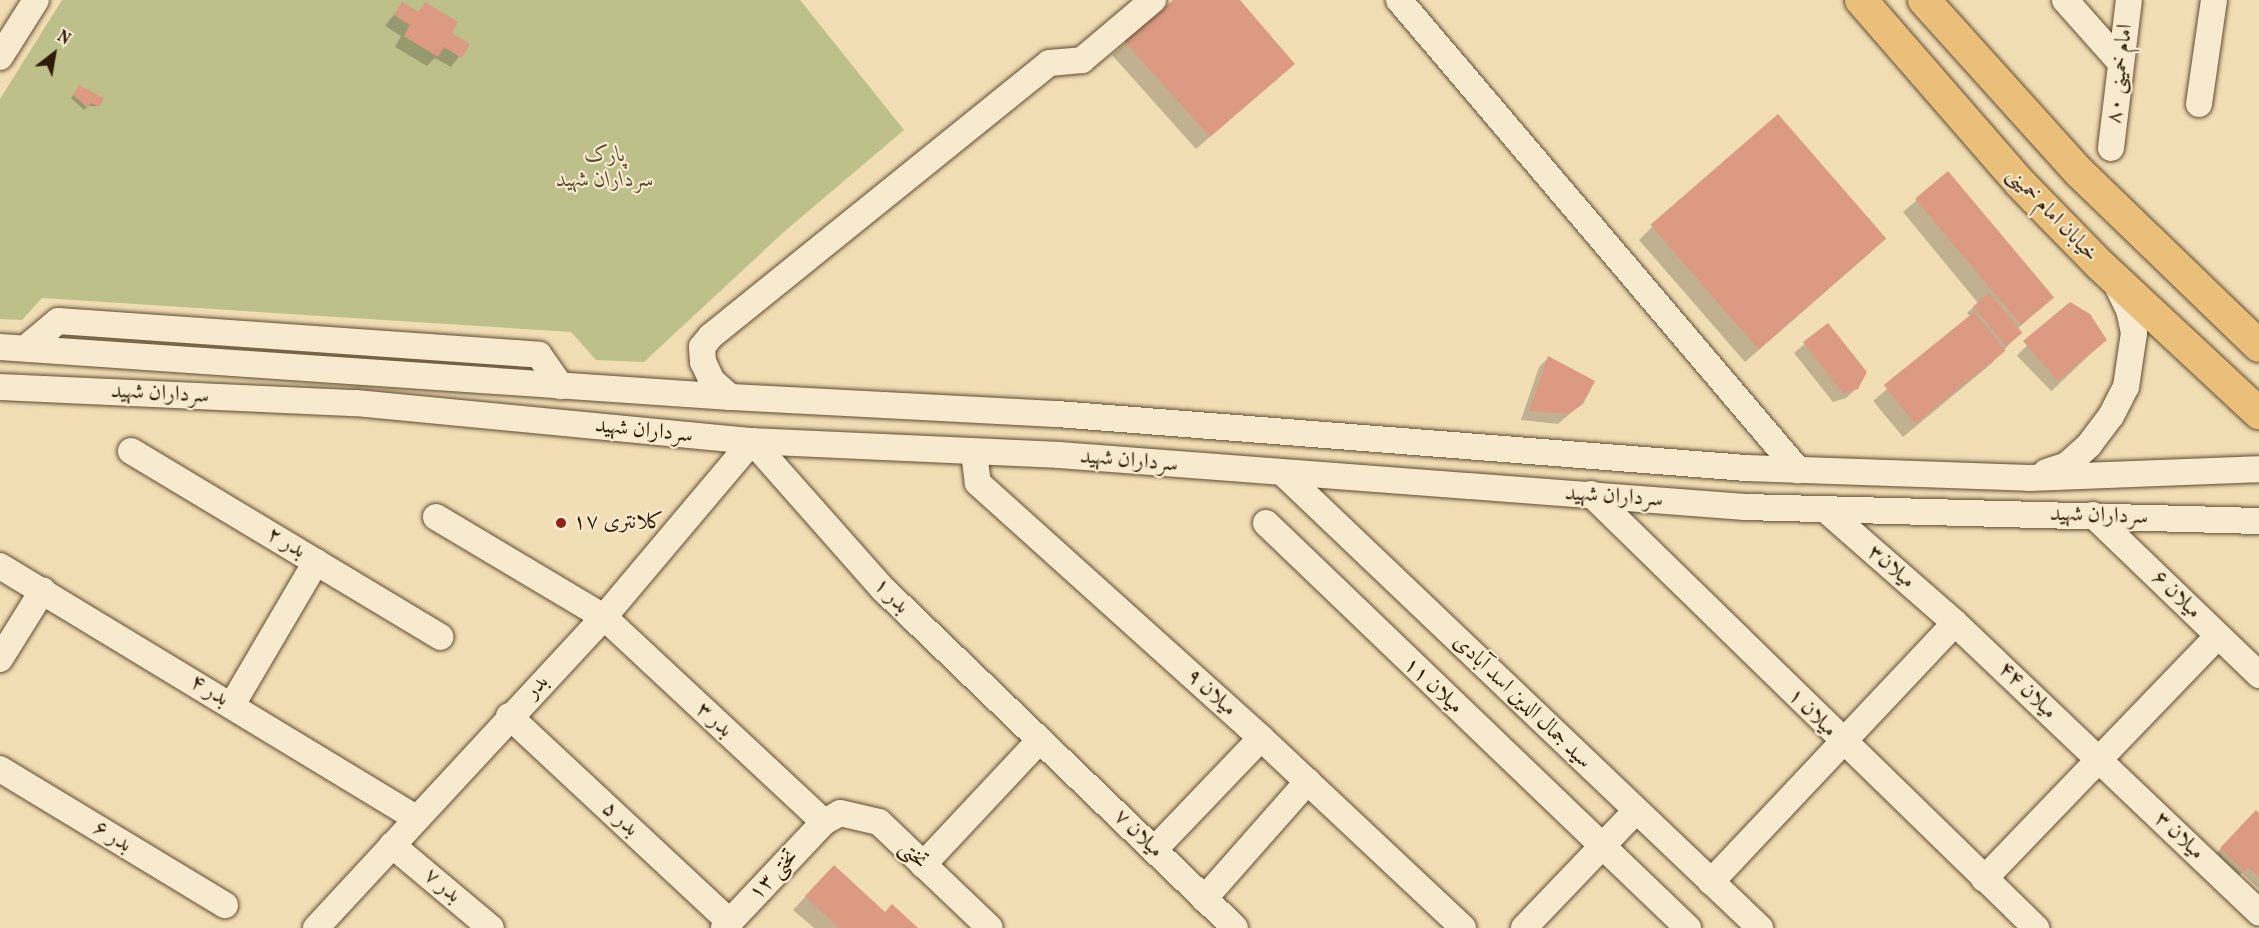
<!DOCTYPE html>
<meta charset="utf-8">
<style>
body{margin:0}
#map{position:relative;width:2259px;height:928px;overflow:hidden;background:#f2deb5;font-family:Vollkorn,Amiri,serif}
div>[style]{position:absolute}
[style*='--x']{left:calc(var(--x)*1px);top:calc(var(--y)*1px);width:calc(var(--w)*1px);rotate:calc(var(--a)*1deg)}
.green>*{inset:0;background:#bdc08b}
.shadow>*{inset:0;background:#0003;transform-origin:0 0}
.building>*{inset:0;background:#dc9a83;transform-origin:0 0}
.roads{filter:drop-shadow(0 0 2px #604c31) drop-shadow(0 0 2px #604c31)}
.minor>*{height:26px;margin:-13px;padding:0 13px;transform-origin:13px;border-radius:13px;background:#f7eacf}
.major>*{height:32px;margin:-16px;padding:0 16px;transform-origin:16px;border-radius:16px;background:#e9bf7a}
.dots>*{width:16px;height:16px;translate:-50% -50%;box-sizing:border-box;border:3px solid #f7eacf;border-radius:50%}
span{translate:-50% -50%;white-space:nowrap;text-align:center;line-height:1.15;-webkit-text-stroke:4.5px #f7eacf;paint-order:stroke}
.street-label{font-size:22px;color:#301c05}
.park-label{font-size:22px;color:#5a4d2d;font-style:italic}
.poi-label{font-size:22px;color:#301c05}
.left{translate:0 -50%;text-align:left}
.north{position:absolute;left:24px;top:24px;width:60px;height:60px;-webkit-text-stroke:4px #f7eacf;paint-order:stroke;rotate:31deg;font-size:16px;font-weight:700;line-height:24px;text-align:center;color:#301c05}
.north::after{content:'';display:block;margin:auto;width:21px;height:27px;background:#301c05;clip-path:polygon(50% 0,100% 100%,50% 72%,0 100%)}
</style>
<div id="map">
<div class="green">
<div style="clip-path:polygon(62px 0,800px 0,904px 130px,785px 231px,644px 362px,596px 360px,571px 332px,42px 298px,22px 320px,0 319px,0 99px)"></div>
</div>
<div class="shadow">
<div style="clip-path:polygon(1176px 0,1238px 0,1293px 64px,1196px 149px,1112px 55px)"></div>
<div style="clip-path:polygon(402px 4px,417px 13px,426px 4px,450px 33px,468px 45px,451px 67px,435px 58px,427px 66px,395px 47px,401px 36px,385px 26px)"></div>
<div style="clip-path:polygon(76px 90px,98px 106px,88px 106px,84px 110px,71px 98px)"></div>
<div style="clip-path:polygon(1948px 173px,2052px 298px,2017px 329px,2014px 339px,1991px 364px,1903px 437px,1873px 401px,1971px 317px,1967px 313px,1978px 303px,1903px 212px)"></div>
<div style="clip-path:polygon(1652px 227px,1872px 251px,1745px 362px,1639px 240px)"></div>
<div style="left:2070px;top:304px;width:50px;height:74px;rotate:46deg"></div>
<div style="clip-path:polygon(1827px 325px,1857px 388px,1846px 398px,1833px 402px,1794px 353px)"></div>
<div style="clip-path:polygon(1549px 357px,1582px 403px,1558px 424px,1521px 420px,1539px 367px)"></div>
<div style="clip-path:polygon(2256px 812px,2259px 815px,2259px 889px,2242px 873px,2234px 880px,2212px 858px)"></div>
<div style="clip-path:polygon(821px 880px,884px 913px,916px 928px,814px 928px,793px 910px)"></div>
</div>
<div class="building">
<div style="clip-path:polygon(1173px 0,1240px 0,1295px 64px,1210px 137px,1124px 41px)"></div>
<div style="clip-path:polygon(402px 2px,419px 12px,425px 2px,458px 22px,452px 33px,470px 44px,462px 58px,444px 47px,438px 57px,404px 36px,410px 25px,394px 15px)"></div>
<div style="clip-path:polygon(79px 85px,104px 98px,99px 107px,91px 103px,88px 108px,73px 95px)"></div>
<div style="left:1778px;top:114px;width:165px;height:169px;rotate:49deg"></div>
<div style="left:1948px;top:171px;width:165px;height:43px;rotate:50deg"></div>
<div style="left:1989px;top:293px;width:52px;height:21px;rotate:50deg"></div>
<div style="clip-path:polygon(2070px 302px,2090px 314px,2107px 340px,2058px 381px,2023px 341px)"></div>
<div style="left:1974px;top:312px;width:50px;height:116px;rotate:51deg"></div>
<div style="clip-path:polygon(1828px 323px,1867px 372px,1858px 389px,1843px 393px,1803px 342px)"></div>
<div style="clip-path:polygon(1548px 356px,1595px 381px,1583px 404px,1569px 414px,1529px 411px)"></div>
<div style="clip-path:polygon(2256px 810px,2259px 813px,2259px 877px,2249px 868px,2245px 872px,2220px 848px)"></div>
<div style="clip-path:polygon(834px 865px,885px 912px,892px 904px,918px 928px,839px 928px,805px 896px)"></div>
</div>
<div class="roads">
<div class="minor">
<div style="--x:1399;--y:0;--w:617;--a:49.67"></div>
<div style="--x:2065;--y:0;--w:84;--a:48.4"></div>
<div style="--x:0;--y:57;--w:67;--a:-57.7"></div>
<div style="--x:2199;--y:104;--w:105;--a:-81.8"></div>
<div style="--x:2111;--y:148;--w:149;--a:-83.1"></div>
<div style="--x:0;--y:347;--w:732;--a:3.92"></div>
<div style="--x:730;--y:397;--w:327;--a:3"></div>
<div style="--x:1057;--y:414;--w:691;--a:4.48"></div>
<div style="--x:1746;--y:468;--w:283;--a:2"></div>
<div style="--x:2029;--y:478;--w:230;--a:-2.2"></div>
<div style="--x:26;--y:348;--w:42;--a:-40.2"></div>
<div style="--x:58;--y:321;--w:482;--a:4"></div>
<div style="--x:539;--y:355;--w:38;--a:55"></div>
<div style="--x:0;--y:387;--w:356;--a:2.6"></div>
<div style="--x:356;--y:403;--w:398;--a:5.5"></div>
<div style="--x:752;--y:441;--w:307;--a:2.6"></div>
<div style="--x:1059;--y:455;--w:688;--a:4.33"></div>
<div style="--x:1745;--y:507;--w:514;--a:1.56"></div>
<div style="--x:730;--y:397;--w:24;--a:-138"></div>
<div style="--x:712;--y:381;--w:21;--a:-115"></div>
<div style="--x:703;--y:362;--w:15;--a:-94"></div>
<div style="--x:702;--y:347;--w:14;--a:-51"></div>
<div style="--x:711;--y:336;--w:434;--a:-38.9"></div>
<div style="--x:1049;--y:63;--w:33;--a:-5"></div>
<div style="--x:1082;--y:60;--w:93;--a:-40.2"></div>
<div style="--x:131;--y:451;--w:361;--a:31"></div>
<div style="--x:974;--y:452;--w:31;--a:83"></div>
<div style="--x:978;--y:483;--w:381;--a:42"></div>
<div style="--x:1261;--y:738;--w:277;--a:43.2"></div>
<div style="--x:2046;--y:472;--w:22;--a:-18"></div>
<div style="--x:2067;--y:465;--w:30;--a:-42"></div>
<div style="--x:2089;--y:445;--w:36;--a:-53"></div>
<div style="--x:2111;--y:416;--w:33;--a:-63"></div>
<div style="--x:2126;--y:387;--w:55;--a:-81.6"></div>
<div style="--x:2134;--y:333;--w:24;--a:-102"></div>
<div style="--x:2129;--y:310;--w:28;--a:-116"></div>
<div style="--x:1284;--y:474;--w:658;--a:43.64"></div>
<div style="--x:1591;--y:494;--w:622;--a:44.28"></div>
<div style="--x:1826;--y:510;--w:171;--a:41.2"></div>
<div style="--x:1955;--y:623;--w:420;--a:43.6"></div>
<div style="--x:2093;--y:515;--w:231;--a:43.9"></div>
<div style="--x:436;--y:517;--w:196;--a:30.8"></div>
<div style="--x:604;--y:617;--w:301;--a:43"></div>
<div style="--x:1266;--y:523;--w:585;--a:43.82"></div>
<div style="--x:0;--y:566;--w:486;--a:31.2"></div>
<div style="--x:0;--y:659;--w:81;--a:-58.1"></div>
<div style="--x:232;--y:705;--w:166;--a:-59.6"></div>
<div style="--x:509;--y:716;--w:302;--a:43"></div>
<div style="--x:0;--y:769;--w:263;--a:31.2"></div>
<div style="--x:392;--y:845;--w:129;--a:40"></div>
<div style="--x:1154;--y:850;--w:155;--a:-46.3"></div>
<div style="--x:923;--y:865;--w:171;--a:-46.9"></div>
<div style="--x:1984;--y:879;--w:337;--a:-46.1"></div>
<div style="--x:1711;--y:882;--w:356;--a:-46.7"></div>
<div style="--x:1204;--y:899;--w:157;--a:-48.6"></div>
<div style="--x:316;--y:928;--w:424;--a:-47.2"></div>
<div style="--x:604;--y:617;--w:230;--a:-49.9"></div>
<div style="--x:752;--y:441;--w:199;--a:48.5"></div>
<div style="--x:884;--y:590;--w:487;--a:43.9"></div>
<div style="--x:724;--y:928;--w:146;--a:-46.7"></div>
<div style="--x:824;--y:822;--w:18;--a:-29"></div>
<div style="--x:840;--y:813;--w:40;--a:13"></div>
<div style="--x:879;--y:822;--w:153;--a:43.7"></div>
<div style="--x:1524;--y:928;--w:162;--a:-46.3"></div>
</div>
<div class="major">
<div style="--x:1861;--y:0;--w:242;--a:49"></div>
<div style="--x:2020;--y:183;--w:113;--a:45.7"></div>
<div style="--x:2099;--y:264;--w:219;--a:43"></div>
<div style="--x:1924;--y:0;--w:232;--a:48"></div>
<div style="--x:2079;--y:172;--w:250;--a:44"></div>
</div>
</div>
<div class="dots">
<div style="left:561px;top:523px;background:#8f2418"></div>
</div>
<div class="street-label">
<span style="left:2120px;top:74px;rotate:-83deg">امام خمینی ۸۰</span>
<span style="left:2052px;top:215px;rotate:46deg">خیابان امام خمینی</span>
<span style="left:160px;top:394px;rotate:3deg">سرداران شهید</span>
<span style="left:644px;top:431px;rotate:6deg">سرداران شهید</span>
<span style="left:1129px;top:461px;rotate:5deg">سرداران شهید</span>
<span style="left:1614px;top:497px;rotate:4deg">سرداران شهید</span>
<span style="left:2099px;top:516px;rotate:2deg">سرداران شهید</span>
<span style="left:286px;top:543px;rotate:31deg">بدر ۲</span>
<span style="left:1891px;top:567px;rotate:41deg">میلان۳</span>
<span style="left:2176px;top:595px;rotate:44deg">میلان ۶</span>
<span style="left:891px;top:596px;rotate:46deg">بدر ۱</span>
<span style="left:1433px;top:686px;rotate:43deg">میلان ۱۱</span>
<span style="left:537px;top:687px;rotate:-47deg">بدر</span>
<span style="left:209px;top:691px;rotate:31deg">بدر ۴</span>
<span style="left:2027px;top:691px;rotate:44deg">میلان ۴۴</span>
<span style="left:1211px;top:693px;rotate:42deg">میلان ۹</span>
<span style="left:1522px;top:702px;rotate:44deg">سید جمال الدین اسد آبادی</span>
<span style="left:1812px;top:713px;rotate:45deg">میلان ۱</span>
<span style="left:714px;top:720px;rotate:43deg">بدر ۳</span>
<span style="left:620px;top:819px;rotate:43deg">بدر ۵</span>
<span style="left:1138px;top:834px;rotate:44deg">میلان ۷</span>
<span style="left:2179px;top:836px;rotate:44deg">میلان ۳</span>
<span style="left:112px;top:837px;rotate:31deg">بدر ۶</span>
<span style="left:913px;top:855px;rotate:44deg">تختی</span>
<span style="left:774px;top:875px;rotate:-47deg">تختی ۱۳</span>
<span style="left:442px;top:886px;rotate:40deg">بدر ۷</span>
</div>
<div class="park-label">
<span style="left:605px;top:168px">پارک<br>سرداران شهید</span>
</div>
<div class="poi-label">
<span class="left" style="left:573px;top:523px">کلانتری ۱۷</span>
</div>
<div class="north">N</div>
</div>
